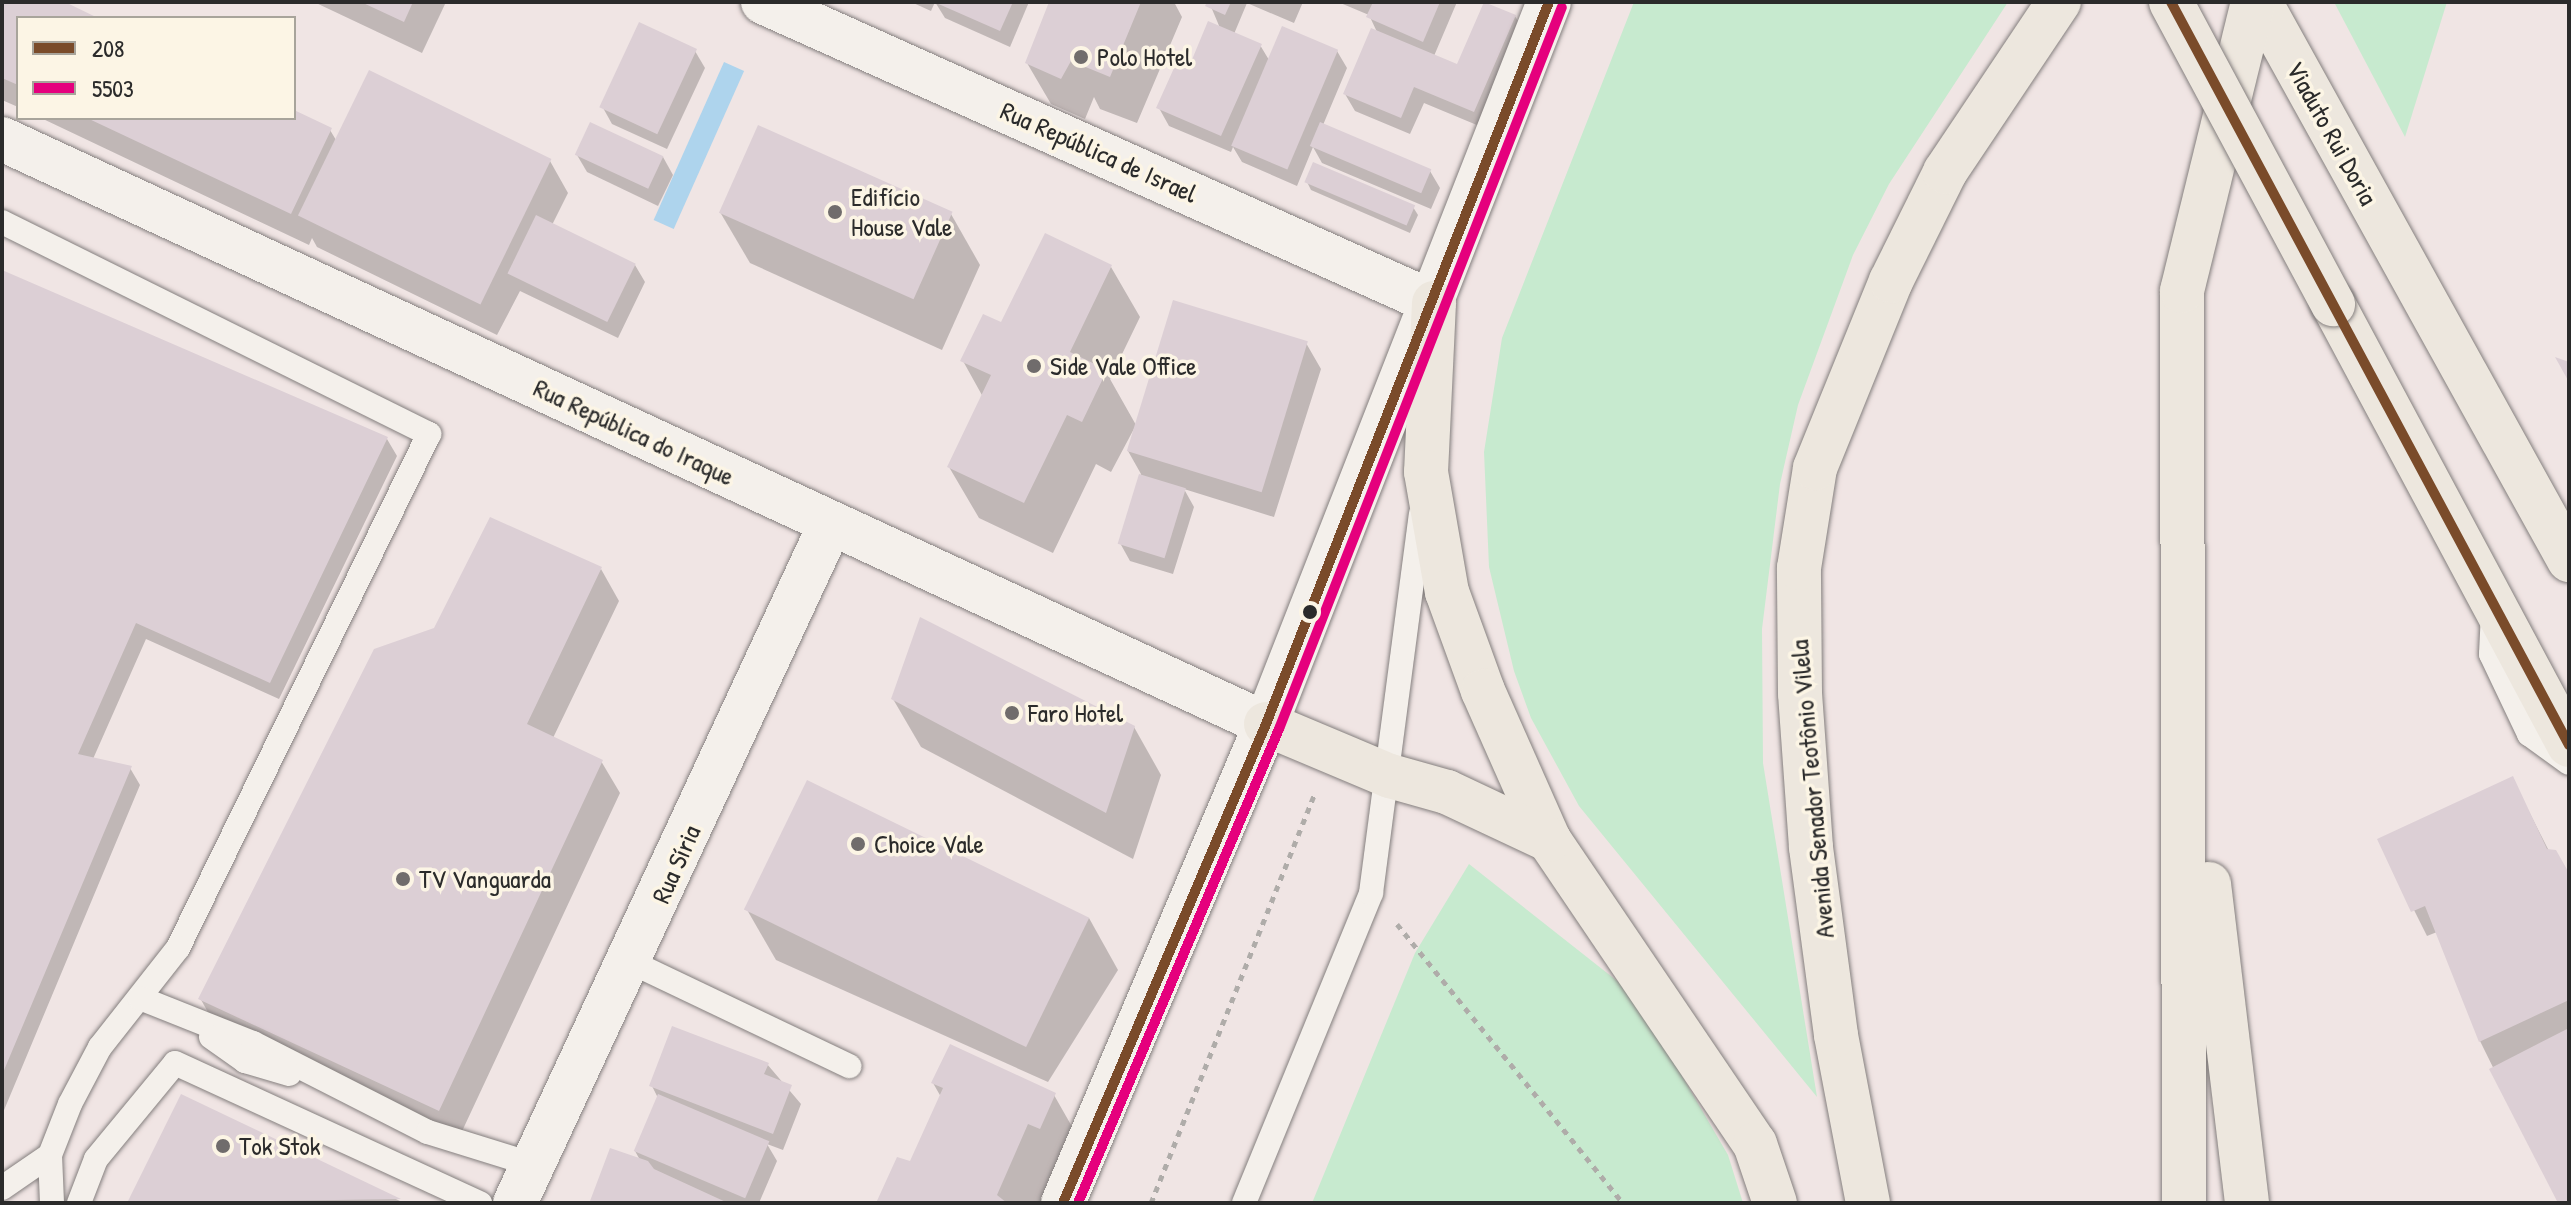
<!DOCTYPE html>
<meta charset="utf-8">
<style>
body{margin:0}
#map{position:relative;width:2571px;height:1205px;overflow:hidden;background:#f0e5e4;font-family:"Patrick Hand",sans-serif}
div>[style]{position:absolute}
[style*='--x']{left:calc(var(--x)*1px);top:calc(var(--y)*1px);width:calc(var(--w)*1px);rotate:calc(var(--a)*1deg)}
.green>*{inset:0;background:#c7eacf}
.water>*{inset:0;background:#aed4ed;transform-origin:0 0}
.shadow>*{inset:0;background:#0003}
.building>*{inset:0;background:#dccfd5;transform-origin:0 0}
.path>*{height:5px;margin-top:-2.5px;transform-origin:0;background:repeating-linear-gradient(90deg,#afaca9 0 6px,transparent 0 12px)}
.roads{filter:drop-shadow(0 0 2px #847f7e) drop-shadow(0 0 2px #847f7e)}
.lane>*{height:24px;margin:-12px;padding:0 12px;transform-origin:12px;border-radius:12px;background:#f4f0eb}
.street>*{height:44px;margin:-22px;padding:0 22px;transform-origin:22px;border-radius:22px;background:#f4f0eb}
.secondary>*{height:44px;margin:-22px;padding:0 22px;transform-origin:22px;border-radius:22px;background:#f4f0eb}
.primary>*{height:44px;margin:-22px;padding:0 22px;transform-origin:22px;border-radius:22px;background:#ede7de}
.highway>*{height:44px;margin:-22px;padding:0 22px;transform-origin:22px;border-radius:22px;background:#ede7de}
.bridges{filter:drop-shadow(0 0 2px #847f7e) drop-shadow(0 0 2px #847f7e)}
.primary-bridge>*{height:44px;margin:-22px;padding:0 22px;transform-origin:22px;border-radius:22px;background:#ede7de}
.bus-1>*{height:10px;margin:-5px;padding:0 5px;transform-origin:5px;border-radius:5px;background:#7a4b2a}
.bus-2>*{height:10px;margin:-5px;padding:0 5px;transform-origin:5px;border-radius:5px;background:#e5007d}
.dots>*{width:22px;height:22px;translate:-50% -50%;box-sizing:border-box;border:4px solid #fcf5e5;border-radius:50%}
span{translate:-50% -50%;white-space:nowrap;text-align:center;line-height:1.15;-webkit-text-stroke:7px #fcf5e5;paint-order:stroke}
.poi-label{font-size:26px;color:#2b2b2b}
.left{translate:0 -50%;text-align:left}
.street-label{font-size:26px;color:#2b2b2b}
.frame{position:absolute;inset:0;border:4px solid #2b2b2b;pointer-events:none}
.legend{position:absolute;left:16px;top:16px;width:280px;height:104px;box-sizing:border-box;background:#fcf5e5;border:2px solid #a8a49b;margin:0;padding:10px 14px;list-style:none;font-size:24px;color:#2b2b2b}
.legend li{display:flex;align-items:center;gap:16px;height:40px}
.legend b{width:40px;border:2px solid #a8a49b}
</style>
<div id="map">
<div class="green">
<div style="clip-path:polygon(1634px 2px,2008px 2px,1889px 184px,1853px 255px,1798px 405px,1780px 484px,1762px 629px,1763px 763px,1817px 1097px,1579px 806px,1531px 718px,1514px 671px,1489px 567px,1484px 452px,1502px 338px)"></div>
<div style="clip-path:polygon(2334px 2px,2447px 2px,2405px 137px)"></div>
<div style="clip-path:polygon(1469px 864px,1635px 995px,1728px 1155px,1743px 1203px,1312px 1203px,1415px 953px)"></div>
</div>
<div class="water">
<div style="left:724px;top:62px;width:22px;height:173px;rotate:24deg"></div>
</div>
<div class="shadow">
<div style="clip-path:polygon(2px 2px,60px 2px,94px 18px,18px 18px,18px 107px,2px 100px)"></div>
<div style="clip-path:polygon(314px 2px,446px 2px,422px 53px)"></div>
<div style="clip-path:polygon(911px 2px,935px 2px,931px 11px)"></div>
<div style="clip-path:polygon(935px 2px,1029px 2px,1010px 47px,945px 18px)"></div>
<div style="clip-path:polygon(1052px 2px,1174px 2px,1182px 17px,1137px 123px,1100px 109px,1094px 97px,1085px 119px,1051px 104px,1027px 63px)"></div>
<div style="clip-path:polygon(1209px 2px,1303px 2px,1294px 23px,1247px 3px,1234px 34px,1260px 45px,1269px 60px,1337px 51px,1347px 68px,1323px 125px,1430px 171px,1440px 188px,1431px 209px,1322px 163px,1313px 147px,1297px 186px,1242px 162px,1233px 147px,1231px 152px,1169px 126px,1159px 108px,1220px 28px)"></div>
<div style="clip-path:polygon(1338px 2px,1457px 2px,1434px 56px,1458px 67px,1515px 16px,1525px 33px,1484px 128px,1424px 103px,1410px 134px,1355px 111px,1345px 94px,1377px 32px,1369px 15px)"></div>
<div style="clip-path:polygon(695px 51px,705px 68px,667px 149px,612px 124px,602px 106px)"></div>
<div style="clip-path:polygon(294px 113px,330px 130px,336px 140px,550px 161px,568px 193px,552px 225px,635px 265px,645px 282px,618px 338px,520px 291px,497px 335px,317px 247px,312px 238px,309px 245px,41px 118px,294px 118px)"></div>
<div style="clip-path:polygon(577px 155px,663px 157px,673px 175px,658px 206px,587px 172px)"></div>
<div style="clip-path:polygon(1307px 182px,1413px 207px,1418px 215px,1410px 233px,1311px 190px)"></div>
<div style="clip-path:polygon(720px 212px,951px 214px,980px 265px,942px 350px,750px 263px)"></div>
<div style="clip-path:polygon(1111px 267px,1140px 317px,1110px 379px,1136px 425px,1306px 343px,1321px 369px,1274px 517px,1184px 489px,1194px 507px,1173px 574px,1130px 561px,1120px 543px,1141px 474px,1128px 451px,1136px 425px,1111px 472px,1096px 464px,1053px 553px,979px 518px,949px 467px,983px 397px,963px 361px,1002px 325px)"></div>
<div style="clip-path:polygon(2px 272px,387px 439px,397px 456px,279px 699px,146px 639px,93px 759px,130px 768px,140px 785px,2px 1115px)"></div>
<div style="clip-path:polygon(601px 569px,619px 601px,553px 738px,601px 761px,620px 793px,457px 1142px,218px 1030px,200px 998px)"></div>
<div style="clip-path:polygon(893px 699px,1134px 727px,1161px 775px,1133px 859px,921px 747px)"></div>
<div style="clip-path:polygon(2512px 778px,2549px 851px,2569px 875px,2569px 1203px,2560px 1203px,2480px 1041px,2437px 932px,2427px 936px,2379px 840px)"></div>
<div style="clip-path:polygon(746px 908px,1089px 918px,1118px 970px,1048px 1082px,776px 960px)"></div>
<div style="clip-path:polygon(767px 1064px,801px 1104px,783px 1150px,767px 1144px,777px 1161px,759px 1203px,593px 1203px,640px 1160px,635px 1151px,658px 1098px,652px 1086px)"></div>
<div style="clip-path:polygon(933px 1083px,1054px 1095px,1083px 1146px,1044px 1203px,879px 1203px,912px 1163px,941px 1097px)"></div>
<div style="clip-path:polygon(182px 1096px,400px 1201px,401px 1203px,128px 1203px)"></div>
</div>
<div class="building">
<div style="clip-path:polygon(2px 2px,65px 2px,98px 18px,18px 18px,18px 85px,2px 78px)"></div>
<div style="clip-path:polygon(361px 2px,413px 2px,404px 22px)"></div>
<div style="clip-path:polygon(934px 2px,1013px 2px,1000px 31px)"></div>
<div style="clip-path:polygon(1049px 2px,1141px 2px,1110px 77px,1071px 61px,1061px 79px,1025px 63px)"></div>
<div style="clip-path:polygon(1207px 2px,1231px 2px,1225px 15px,1205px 6px)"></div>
<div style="clip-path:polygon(1373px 2px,1440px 2px,1423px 42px,1366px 17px)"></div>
<div style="clip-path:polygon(1484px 2px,1516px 15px,1474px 112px,1414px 87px,1401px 118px,1343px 94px,1371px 28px,1457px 64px)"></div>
<div style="clip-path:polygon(1208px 21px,1262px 44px,1221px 136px,1156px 108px,1179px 57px,1191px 62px)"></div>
<div style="left:639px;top:22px;width:64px;height:94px;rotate:25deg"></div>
<div style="left:1282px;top:26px;width:61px;height:130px;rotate:23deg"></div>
<div style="left:369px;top:70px;width:203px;height:162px;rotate:26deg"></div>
<div style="clip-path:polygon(294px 110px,332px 128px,291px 214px,87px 118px,294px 118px)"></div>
<div style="left:590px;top:122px;width:81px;height:36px;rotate:25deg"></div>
<div style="left:1320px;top:122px;width:121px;height:26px;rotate:23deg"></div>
<div style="left:758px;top:125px;width:213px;height:96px;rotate:24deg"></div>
<div style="left:1313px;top:162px;width:111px;height:22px;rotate:23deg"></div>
<div style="left:536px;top:215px;width:111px;height:65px;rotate:26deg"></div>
<div style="clip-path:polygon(1045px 233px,1112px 265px,1070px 352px,1107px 370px,1082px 422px,1067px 415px,1024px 503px,947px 467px,991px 375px,960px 361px,983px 314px,1001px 322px)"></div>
<div style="clip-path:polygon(2px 270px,388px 437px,270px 683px,136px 623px,78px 754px,132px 766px,2px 1075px)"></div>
<div style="left:1173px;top:300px;width:141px;height:158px;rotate:17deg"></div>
<div style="clip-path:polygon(2555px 357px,2569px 362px,2569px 382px)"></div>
<div style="left:1139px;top:474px;width:49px;height:73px;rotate:17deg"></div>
<div style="clip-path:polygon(490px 517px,602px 567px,527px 724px,603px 760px,439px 1111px,198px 999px,374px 649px,434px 628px)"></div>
<div style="clip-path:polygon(920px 617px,1135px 726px,1106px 813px,891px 699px)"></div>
<div style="clip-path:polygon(2513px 776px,2547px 849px,2556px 850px,2569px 873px,2569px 1000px,2479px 1042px,2425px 906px,2411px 912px,2377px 839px)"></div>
<div style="left:807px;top:780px;width:314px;height:144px;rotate:26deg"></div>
<div style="clip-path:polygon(672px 1026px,769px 1063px,764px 1074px,792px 1085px,773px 1134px,649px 1086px)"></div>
<div style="clip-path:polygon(2569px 1028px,2569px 1203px,2558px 1203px,2489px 1069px)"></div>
<div style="clip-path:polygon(950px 1044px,1056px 1093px,1040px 1129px,1028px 1124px,997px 1195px,1007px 1203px,876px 1203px,897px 1157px,910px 1161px,943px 1088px,931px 1083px)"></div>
<div style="clip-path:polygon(181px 1094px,401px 1199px,127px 1203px)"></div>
<div style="left:658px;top:1094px;width:121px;height:62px;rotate:23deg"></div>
<div style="clip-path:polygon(610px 1148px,648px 1161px,654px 1169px,728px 1203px,590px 1201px)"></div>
</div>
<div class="path">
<div style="--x:1397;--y:924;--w:359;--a:51"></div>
<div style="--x:1151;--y:1203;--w:439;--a:-68.2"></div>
</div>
<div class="roads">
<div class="lane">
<div style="--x:2;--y:222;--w:477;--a:26.4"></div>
<div style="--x:429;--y:434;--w:572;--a:116.03"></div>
<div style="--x:178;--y:948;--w:126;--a:128.2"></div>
<div style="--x:100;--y:1047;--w:64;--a:117.8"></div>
<div style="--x:70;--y:1104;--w:55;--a:111.4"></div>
<div style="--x:50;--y:1155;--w:48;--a:87.6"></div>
<div style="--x:2493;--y:613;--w:41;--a:92.8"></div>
<div style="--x:2491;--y:654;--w:89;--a:64.6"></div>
<div style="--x:2529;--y:734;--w:49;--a:35.9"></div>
<div style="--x:631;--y:962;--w:242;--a:25.5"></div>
<div style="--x:140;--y:998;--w:122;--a:21.7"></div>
<div style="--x:253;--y:1043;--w:196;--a:27"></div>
<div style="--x:428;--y:1132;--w:111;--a:17.3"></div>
<div style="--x:211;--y:1037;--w:42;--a:35.2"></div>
<div style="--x:245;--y:1061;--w:46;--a:16.5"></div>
<div style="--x:2;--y:1188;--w:58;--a:-34.5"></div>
<div style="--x:79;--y:1203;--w:47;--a:-68.9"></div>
<div style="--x:96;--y:1159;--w:124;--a:-50.5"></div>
<div style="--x:175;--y:1063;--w:336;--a:24.7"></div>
<div style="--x:1244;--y:1203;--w:335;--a:-67.7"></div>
<div style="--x:1371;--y:893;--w:382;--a:-82.5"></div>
</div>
<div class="street">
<div style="--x:763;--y:2;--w:735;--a:24.16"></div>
<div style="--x:515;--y:1203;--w:750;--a:-65.08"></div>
</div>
<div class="secondary">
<div style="--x:2;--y:139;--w:1393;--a:24.84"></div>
<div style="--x:1063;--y:1203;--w:520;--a:-67.03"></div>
<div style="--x:1266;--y:724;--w:775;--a:-68.6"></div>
</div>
<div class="primary">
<div style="--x:2260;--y:2;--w:638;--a:61.02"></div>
<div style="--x:2333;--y:304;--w:500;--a:61.85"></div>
</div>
<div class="highway">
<div style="--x:1434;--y:303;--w:169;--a:92.7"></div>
<div style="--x:1426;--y:472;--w:122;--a:80.1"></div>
<div style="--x:1447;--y:592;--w:105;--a:70"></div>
<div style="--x:1483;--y:691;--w:163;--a:66.1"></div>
<div style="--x:1549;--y:840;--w:367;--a:55.9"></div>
<div style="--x:1755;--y:1144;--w:62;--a:71.3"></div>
<div style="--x:1266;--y:724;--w:134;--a:22.8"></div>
<div style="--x:1390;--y:776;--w:59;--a:15.7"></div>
<div style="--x:1447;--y:792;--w:113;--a:25.2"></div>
<div style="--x:2209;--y:884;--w:321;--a:83.2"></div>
<div style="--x:1868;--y:1203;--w:171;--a:-100.8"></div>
<div style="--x:1836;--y:1035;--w:190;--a:-97.6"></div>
<div style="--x:1811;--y:847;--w:154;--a:-94.1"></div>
<div style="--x:1800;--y:693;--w:125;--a:-90.5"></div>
<div style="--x:1799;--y:568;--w:101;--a:-80.9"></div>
<div style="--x:1815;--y:468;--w:202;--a:-67.9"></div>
<div style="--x:1891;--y:281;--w:122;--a:-63.6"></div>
<div style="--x:1945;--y:172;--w:205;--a:-56.2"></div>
<div style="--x:2184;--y:1203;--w:912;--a:-90.13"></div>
<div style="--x:2182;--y:291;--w:298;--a:-76.2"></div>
</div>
</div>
<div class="bridges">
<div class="primary-bridge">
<div style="--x:2171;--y:2;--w:343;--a:61.8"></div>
</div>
</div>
<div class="bus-1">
<div style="--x:2171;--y:2;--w:843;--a:61.82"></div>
<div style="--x:1063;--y:1203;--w:520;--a:-67.03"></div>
<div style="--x:1266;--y:724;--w:775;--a:-68.6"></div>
</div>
<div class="bus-2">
<div style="--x:1078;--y:1203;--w:515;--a:-67.02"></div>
<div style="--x:1279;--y:729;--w:775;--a:-68.6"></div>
</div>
<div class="dots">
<div style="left:1081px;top:57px;background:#706c6c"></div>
<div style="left:835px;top:212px;background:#706c6c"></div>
<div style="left:1034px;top:366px;background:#706c6c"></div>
<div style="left:1310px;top:612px;background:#2b2b2b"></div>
<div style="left:1012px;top:713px;background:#706c6c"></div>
<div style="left:858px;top:844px;background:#706c6c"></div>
<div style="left:403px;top:879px;background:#706c6c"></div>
<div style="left:223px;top:1146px;background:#706c6c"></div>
</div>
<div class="poi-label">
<span class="left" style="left:1097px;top:57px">Polo Hotel</span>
<span class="left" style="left:851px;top:212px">Edifício<br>House Vale</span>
<span class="left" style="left:1050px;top:366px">Side Vale Office</span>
<span class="left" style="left:1028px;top:713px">Faro Hotel</span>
<span class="left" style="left:874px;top:844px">Choice Vale</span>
<span class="left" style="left:419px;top:879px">TV Vanguarda</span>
<span class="left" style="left:239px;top:1146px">Tok Stok</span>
</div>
<div class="street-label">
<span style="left:2332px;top:133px;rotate:61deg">Viaduto Rui Doria</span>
<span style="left:1099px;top:152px;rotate:24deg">Rua República de Israel</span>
<span style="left:634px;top:432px;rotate:25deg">Rua República do Iraque</span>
<span style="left:1812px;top:789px;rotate:-95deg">Avenida Senador Teotônio Vilela</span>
<span style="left:676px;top:864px;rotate:-66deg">Rua Síria</span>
</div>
<div class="frame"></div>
<ul class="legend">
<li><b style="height:10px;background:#7a4b2a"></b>208</li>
<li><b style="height:10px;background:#e5007d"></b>5503</li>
</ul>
</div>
